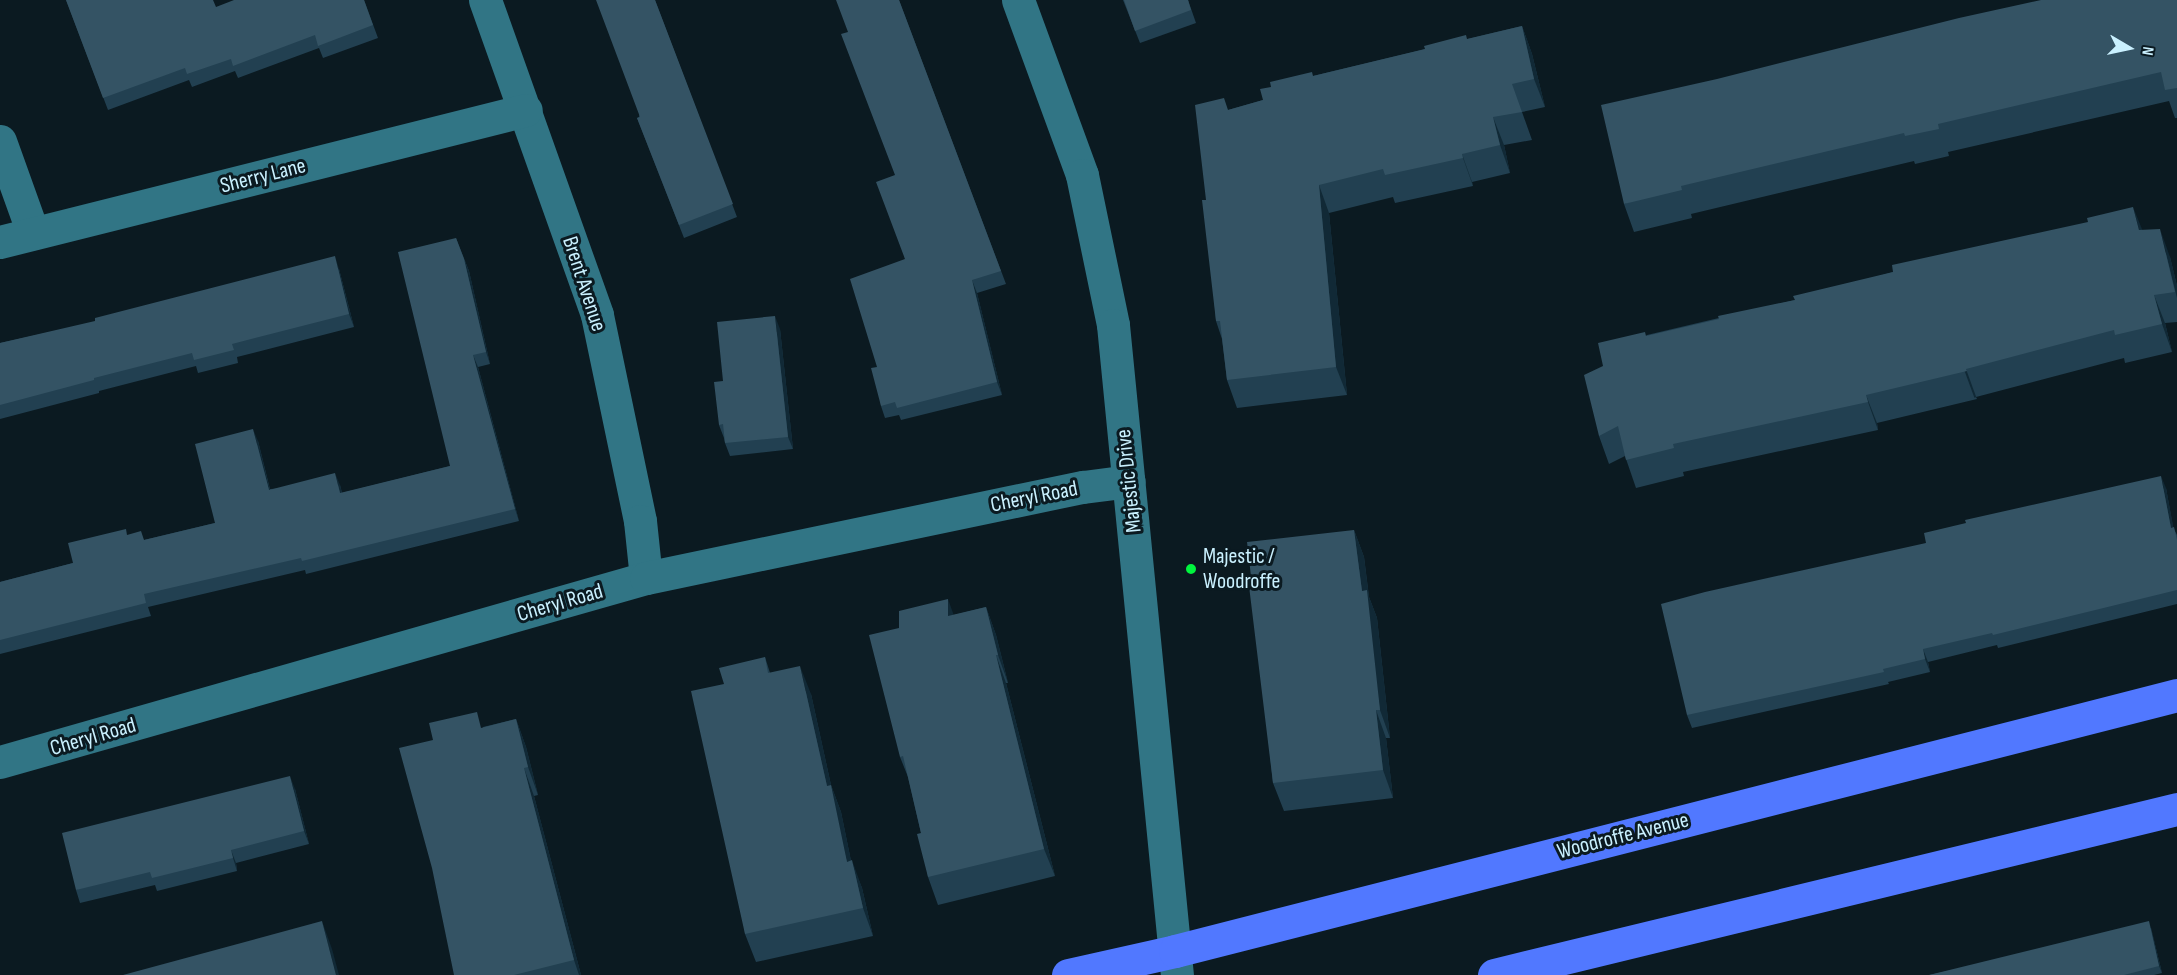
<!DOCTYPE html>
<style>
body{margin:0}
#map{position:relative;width:2177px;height:975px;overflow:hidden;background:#0b1a21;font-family:"Sofia Sans Condensed",sans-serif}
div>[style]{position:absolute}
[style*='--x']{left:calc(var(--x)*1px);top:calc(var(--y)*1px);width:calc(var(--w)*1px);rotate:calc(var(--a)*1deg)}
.minor>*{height:33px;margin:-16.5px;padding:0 16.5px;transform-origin:16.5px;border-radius:16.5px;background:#317585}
.major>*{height:33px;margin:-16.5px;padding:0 16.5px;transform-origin:16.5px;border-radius:16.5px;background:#5178ff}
.wall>*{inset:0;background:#224051}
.shaded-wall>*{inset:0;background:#112936;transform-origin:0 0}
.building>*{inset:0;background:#345364}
.dots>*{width:16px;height:16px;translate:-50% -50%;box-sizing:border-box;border:3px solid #0b1a21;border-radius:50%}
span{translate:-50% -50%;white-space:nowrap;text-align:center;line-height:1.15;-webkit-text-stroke:6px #0b1a21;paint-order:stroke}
.street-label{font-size:22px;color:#caf1ff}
.poi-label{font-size:22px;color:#caf1ff}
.left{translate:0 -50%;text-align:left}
.north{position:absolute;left:2099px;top:18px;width:60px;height:60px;-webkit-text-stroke:4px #0b1a21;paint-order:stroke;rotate:99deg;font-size:16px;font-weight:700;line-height:24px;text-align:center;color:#caf1ff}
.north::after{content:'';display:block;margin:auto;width:21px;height:27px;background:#caf1ff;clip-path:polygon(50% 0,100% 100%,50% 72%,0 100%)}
</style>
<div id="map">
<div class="minor">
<div style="--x:485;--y:0;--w:334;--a:70.4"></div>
<div style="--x:597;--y:315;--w:210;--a:78.2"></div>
<div style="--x:640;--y:521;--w:57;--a:84"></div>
<div style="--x:1018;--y:0;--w:186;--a:69.9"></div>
<div style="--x:1082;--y:175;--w:153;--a:78.3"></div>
<div style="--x:1113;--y:325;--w:653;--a:84.38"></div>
<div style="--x:0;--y:141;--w:98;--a:70.3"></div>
<div style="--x:0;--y:242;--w:542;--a:-14.09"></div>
<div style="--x:0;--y:762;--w:672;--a:-15.9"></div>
<div style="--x:646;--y:578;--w:446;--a:-11.8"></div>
<div style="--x:1083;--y:487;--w:46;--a:-7.4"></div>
</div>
<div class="major">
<div style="--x:1068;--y:975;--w:110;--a:-12.6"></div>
<div style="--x:1175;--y:951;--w:1034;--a:-14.33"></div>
<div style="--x:1494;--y:975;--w:703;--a:-13.66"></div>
</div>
<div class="wall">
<div style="clip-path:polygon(66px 0,216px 7px,364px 0,378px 38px,323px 58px,319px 48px,238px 78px,235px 71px,192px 87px,189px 80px,108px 110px)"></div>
<div style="clip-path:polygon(655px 0,737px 217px,684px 238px,637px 118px,639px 117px)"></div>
<div style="clip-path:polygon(899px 0,1006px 284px,977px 293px,1002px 395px,901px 420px,899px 415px,885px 418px,881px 406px,877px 367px,905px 259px,895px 175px)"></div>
<div style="clip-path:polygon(1123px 0,1188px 0,1196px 23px,1140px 43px)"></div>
<div style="clip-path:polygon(2177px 0,2177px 118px,2175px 118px,2169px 101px,1948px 152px,1949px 156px,1915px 164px,1914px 161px,1691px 214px,1692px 218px,1634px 232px,1624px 204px)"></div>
<div style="clip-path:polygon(1522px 26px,1532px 54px,1545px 107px,1522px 112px,1532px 140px,1504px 145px,1510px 173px,1472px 182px,1473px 186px,1395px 203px,1393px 197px,1329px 213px,1347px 395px,1237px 408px,1227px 380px,1222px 339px,1216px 321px,1206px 200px,1228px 110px,1263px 100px,1313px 76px)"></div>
<div style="clip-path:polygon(2142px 230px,2170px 257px,2177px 286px,2177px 322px,2165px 323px,2172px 352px,2125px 363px,2124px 358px,1976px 397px,1977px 399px,1877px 423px,1878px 430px,1683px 472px,1684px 476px,1636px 488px,1625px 456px,1609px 464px,1599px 436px,1603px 366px,1647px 335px,1795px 300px,1893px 272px)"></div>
<div style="clip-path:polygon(456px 238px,469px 271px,490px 364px,478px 367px,519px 521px,306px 574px,305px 570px,148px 607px,151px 616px,0 654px,0 582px,73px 563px,128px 535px,144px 540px,215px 523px,258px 441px,270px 489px,340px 485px,342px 493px,450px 466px)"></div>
<div style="clip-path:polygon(339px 269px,354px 327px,237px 357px,238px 363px,198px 373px,196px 366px,99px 391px,99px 393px,0 419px,0 343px)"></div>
<div style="clip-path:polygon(780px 329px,793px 449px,730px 456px,725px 443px,724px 438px,719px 425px,723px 381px)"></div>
<div style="clip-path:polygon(2166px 488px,2173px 527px,2177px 535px,2177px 604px,1998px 648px,1997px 645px,1928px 662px,1930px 672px,1888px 682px,1889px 684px,1692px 728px,1687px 715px,1926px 543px)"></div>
<div style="clip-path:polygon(1354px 530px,1364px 557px,1369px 597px,1377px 618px,1390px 738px,1386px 738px,1393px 798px,1284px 811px,1273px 783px,1252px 585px)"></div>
<div style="clip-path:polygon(986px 607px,996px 635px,1008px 683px,1006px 683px,1055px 876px,938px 905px,928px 877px,921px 833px,908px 777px,900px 757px,954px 615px)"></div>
<div style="clip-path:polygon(765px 657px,770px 673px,811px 694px,831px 785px,841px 812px,851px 861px,862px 888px,873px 936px,756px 962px,745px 934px,724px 684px)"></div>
<div style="clip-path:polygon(516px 719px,526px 747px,538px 795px,534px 796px,581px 975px,454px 975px,483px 727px)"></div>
<div style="clip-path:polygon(295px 789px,309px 844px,236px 863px,237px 871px,157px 891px,155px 885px,80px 903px,76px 890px)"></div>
<div style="clip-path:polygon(2151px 928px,2162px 973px,2154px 975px,1929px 975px)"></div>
</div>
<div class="shaded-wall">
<div style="clip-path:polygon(1522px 26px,1532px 54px,1545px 107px,1534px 79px)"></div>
<div style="clip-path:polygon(1493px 117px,1504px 145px,1510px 173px,1500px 145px)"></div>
<div style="clip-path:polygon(1462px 154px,1472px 182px,1473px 186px,1463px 158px)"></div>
<div style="clip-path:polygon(1319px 185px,1329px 213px,1347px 395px,1336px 367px)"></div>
<div style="clip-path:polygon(2133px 207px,2144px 234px,2139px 230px)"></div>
<div style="clip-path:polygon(2160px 229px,2170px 257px,2177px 286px,2177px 298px)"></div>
<div style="clip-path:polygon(335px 256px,339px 269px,354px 327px,349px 314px)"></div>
<div style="clip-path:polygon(464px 259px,469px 271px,490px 364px,486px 352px)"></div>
<div style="clip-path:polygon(972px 280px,977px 293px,1002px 395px,997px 382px)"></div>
<div style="clip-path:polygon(2154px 295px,2165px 323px,2172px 352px,2162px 324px)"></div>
<div style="clip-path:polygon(775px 316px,780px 329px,793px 449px,788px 437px)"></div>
<div style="clip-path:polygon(473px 355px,478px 367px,519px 521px,515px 509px)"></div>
<div style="left:1966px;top:369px;width:30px;height:2px;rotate:70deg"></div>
<div style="clip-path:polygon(1866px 395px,1877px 423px,1878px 430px,1868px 402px)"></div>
<div style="clip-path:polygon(253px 429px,258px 441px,273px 502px,269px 490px)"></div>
<div style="clip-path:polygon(335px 473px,340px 485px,345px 506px,340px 493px)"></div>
<div style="clip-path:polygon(2161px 476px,2166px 488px,2176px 541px,2171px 528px)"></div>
<div style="clip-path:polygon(1354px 530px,1364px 557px,1369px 597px,1377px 618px,1390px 738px,1380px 710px,1362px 591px)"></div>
<div style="clip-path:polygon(948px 599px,958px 627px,948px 616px)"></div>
<div style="clip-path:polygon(986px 607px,996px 635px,1008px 683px,998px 655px)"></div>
<div style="clip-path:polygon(1923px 649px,1928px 662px,1930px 672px,1925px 659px)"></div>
<div style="clip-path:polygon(996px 655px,1006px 683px,1055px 876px,1044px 849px)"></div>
<div style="clip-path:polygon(800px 666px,811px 694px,831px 785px,841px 812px,857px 890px,847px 862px,827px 786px)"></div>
<div style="clip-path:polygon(1376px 710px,1386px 738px,1393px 798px,1383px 770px)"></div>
<div style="clip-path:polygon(516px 719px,526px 747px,538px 795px,528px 767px)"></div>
<div style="clip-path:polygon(524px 768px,534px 796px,581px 975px,579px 975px,574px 960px)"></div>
<div style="clip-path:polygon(290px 776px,295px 789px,309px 844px,304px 831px)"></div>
<div style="clip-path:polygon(231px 850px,236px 863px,237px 871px,233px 858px)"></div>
<div style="clip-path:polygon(852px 860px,862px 888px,873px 936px,863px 908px)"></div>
<div style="clip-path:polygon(322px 921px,332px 949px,339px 975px,336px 975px)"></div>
<div style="clip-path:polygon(2149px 921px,2151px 928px,2162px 973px,2159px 966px)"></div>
</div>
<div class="building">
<div style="clip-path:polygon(66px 0,213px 0,216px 7px,234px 0,364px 0,373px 25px,318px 46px,315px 35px,233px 66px,231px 59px,187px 74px,185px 68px,103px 98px)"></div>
<div style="clip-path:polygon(596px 0,655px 0,733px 204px,679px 225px,637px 118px,640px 117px)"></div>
<div style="clip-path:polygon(836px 0,899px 0,1001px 271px,972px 280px,997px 382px,897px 408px,895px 402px,881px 406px,871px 368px,877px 367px,850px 279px,905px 259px,876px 182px,895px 175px,841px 34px,848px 32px)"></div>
<div style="clip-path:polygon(1124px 0,1188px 0,1191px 10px,1135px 31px)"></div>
<div style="clip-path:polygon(2041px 0,2177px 0,2177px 88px,2165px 90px,2161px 72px,1938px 124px,1939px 129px,1905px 136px,1904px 133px,1681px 186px,1682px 190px,1624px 204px,1601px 105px,1717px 79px,1959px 18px)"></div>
<div style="clip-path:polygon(1522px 26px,1534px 79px,1512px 84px,1522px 112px,1493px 117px,1500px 145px,1462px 154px,1463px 158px,1385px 175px,1383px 169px,1319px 185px,1336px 367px,1227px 380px,1220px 321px,1216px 321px,1202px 200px,1206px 200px,1195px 105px,1224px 98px,1228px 110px,1263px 100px,1260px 89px,1271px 87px,1270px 82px,1312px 72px,1313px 76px,1425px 49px,1424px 46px,1466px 35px,1467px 39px)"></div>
<div style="clip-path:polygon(2133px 207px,2139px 230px,2160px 229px,2175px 292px,2154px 295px,2162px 324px,2115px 335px,2114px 330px,1966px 369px,1967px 371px,1866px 395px,1868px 402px,1673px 444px,1674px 448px,1626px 460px,1618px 426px,1599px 436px,1584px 375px,1603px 366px,1598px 343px,1645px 332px,1646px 336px,1719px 319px,1718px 316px,1795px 300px,1793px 296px,1893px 272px,1892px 265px,2088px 222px,2087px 218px)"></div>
<div style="clip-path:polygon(456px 238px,464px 259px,486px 352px,473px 355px,515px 509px,302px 561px,301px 558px,144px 594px,146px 603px,0 640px,0 582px,73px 563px,68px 543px,126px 529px,127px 535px,141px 531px,144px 540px,215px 523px,195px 444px,253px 429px,269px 490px,335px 473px,340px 493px,450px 466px,398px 252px)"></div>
<div style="clip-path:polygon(335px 256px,349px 314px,232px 344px,234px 350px,194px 360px,192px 353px,94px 378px,94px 380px,0 405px,0 343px,95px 321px,95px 318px)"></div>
<div style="clip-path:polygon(775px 316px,788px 437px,725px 443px,723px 424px,719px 425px,714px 382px,723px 381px,717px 322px)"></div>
<div style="clip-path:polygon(2161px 476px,2171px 528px,2174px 527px,2177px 540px,2177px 590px,1993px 635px,1992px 633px,1923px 649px,1925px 659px,1883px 669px,1884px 672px,1687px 715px,1661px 604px,1705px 592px,1926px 543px,1924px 533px,1966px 523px,1965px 520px)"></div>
<div style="clip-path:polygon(1354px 530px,1362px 591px,1367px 590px,1380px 710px,1376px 710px,1383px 770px,1273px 783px,1249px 586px,1252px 585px,1247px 542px)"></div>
<div style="clip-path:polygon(948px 599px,948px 616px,986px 607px,998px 655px,996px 655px,1044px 849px,928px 877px,917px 834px,921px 833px,903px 756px,900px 757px,869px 635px,899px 628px,899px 611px)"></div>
<div style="clip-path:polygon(765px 657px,768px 673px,800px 666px,827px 786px,831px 785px,847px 862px,852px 860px,863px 908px,745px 934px,691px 691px,724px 684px,719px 668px)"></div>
<div style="clip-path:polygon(477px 712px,481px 728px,516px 719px,528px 767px,524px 768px,574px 960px,514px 975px,454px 975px,432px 868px,399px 748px,433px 740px,429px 723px)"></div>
<div style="clip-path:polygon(290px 776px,304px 831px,231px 850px,233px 858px,152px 878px,150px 872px,76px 890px,62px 833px)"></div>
<div style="clip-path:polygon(322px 921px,336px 975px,123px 975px)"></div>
<div style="clip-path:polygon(2149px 921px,2159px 966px,2124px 975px,1929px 975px)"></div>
</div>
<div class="dots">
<div style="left:1191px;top:569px;background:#00f53e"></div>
</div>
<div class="street-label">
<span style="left:263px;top:176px;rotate:-14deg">Sherry Lane</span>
<span style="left:584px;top:284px;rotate:72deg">Brent Avenue</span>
<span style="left:1129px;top:481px;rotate:-96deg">Majestic Drive</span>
<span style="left:1034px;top:497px;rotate:-11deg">Cheryl Road</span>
<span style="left:560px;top:603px;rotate:-16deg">Cheryl Road</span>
<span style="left:93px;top:737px;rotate:-16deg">Cheryl Road</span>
<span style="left:1623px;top:836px;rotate:-14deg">Woodroffe Avenue</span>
</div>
<div class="poi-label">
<span class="left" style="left:1203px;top:569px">Majestic /<br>Woodroffe</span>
</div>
<div class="north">N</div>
</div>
